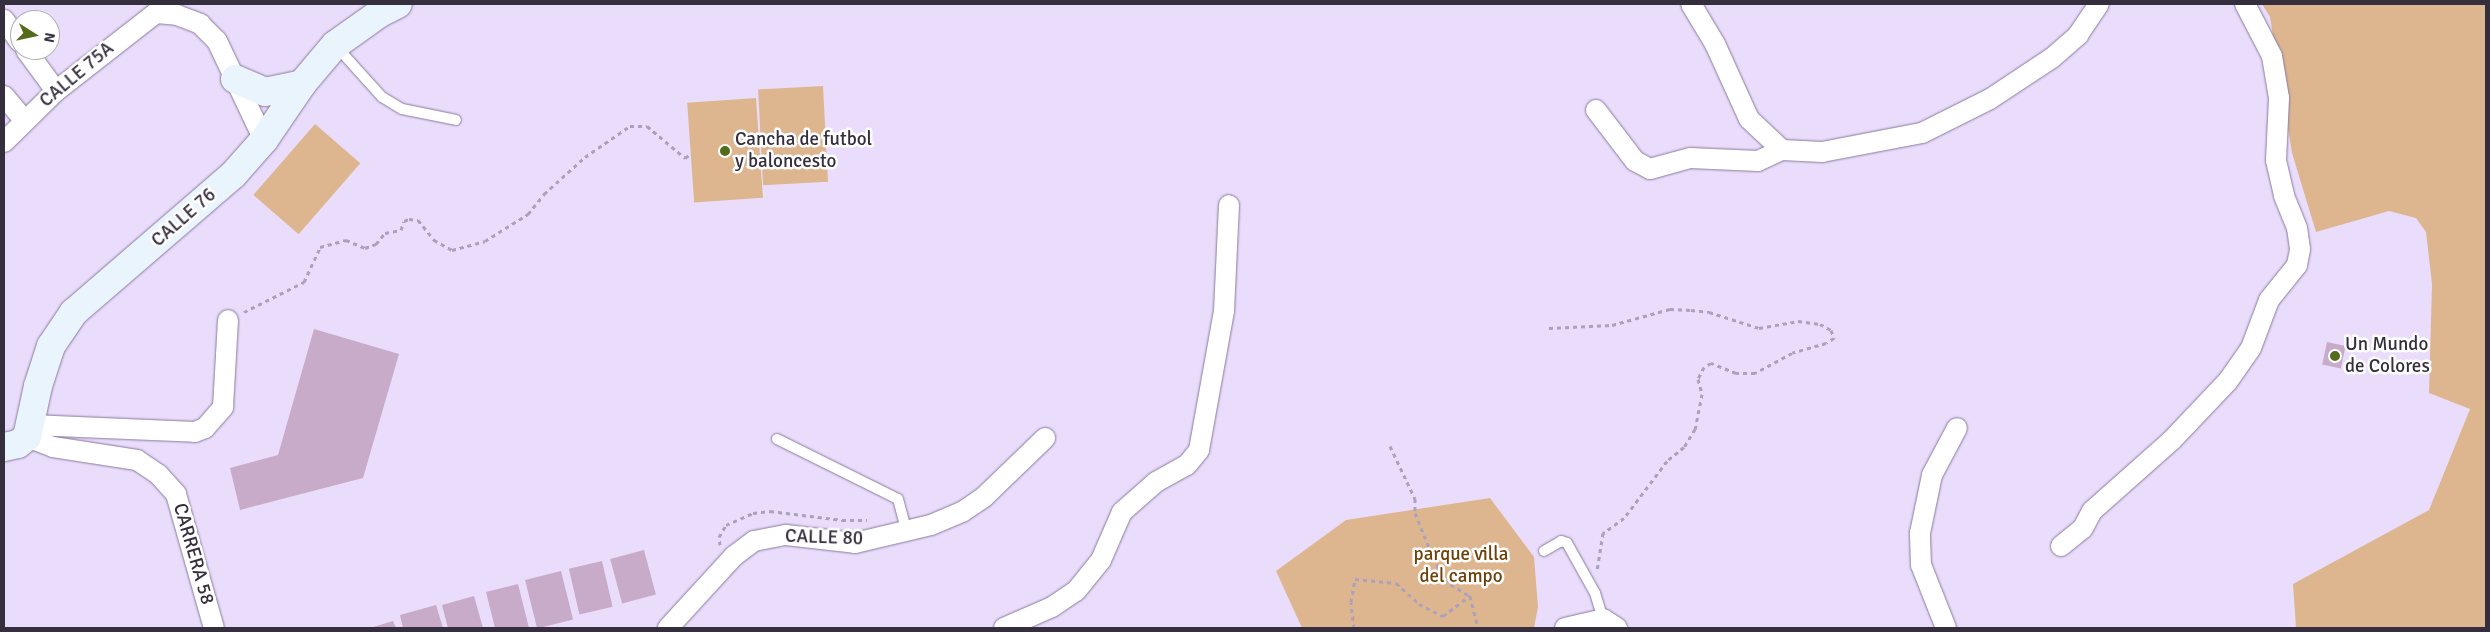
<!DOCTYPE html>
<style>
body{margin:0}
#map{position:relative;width:2490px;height:632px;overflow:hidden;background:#eaddfc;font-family:Signika,sans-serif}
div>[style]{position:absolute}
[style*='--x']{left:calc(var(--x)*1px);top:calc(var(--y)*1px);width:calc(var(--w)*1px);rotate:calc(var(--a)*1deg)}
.green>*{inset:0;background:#ddb690;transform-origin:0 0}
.building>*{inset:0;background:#c8aac9;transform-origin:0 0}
.path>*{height:3px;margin-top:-1.5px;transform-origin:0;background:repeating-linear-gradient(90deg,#aca1ba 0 4px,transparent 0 8px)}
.roads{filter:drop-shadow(0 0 1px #8a7a9d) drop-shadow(0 0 1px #8a7a9d)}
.lane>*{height:10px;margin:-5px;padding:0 5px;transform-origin:5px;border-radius:5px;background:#fff}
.street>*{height:20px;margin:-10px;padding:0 10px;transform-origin:10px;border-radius:10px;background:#fff}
.secondary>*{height:28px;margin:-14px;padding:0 14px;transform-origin:14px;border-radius:14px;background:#eaf4fc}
.dots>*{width:14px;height:14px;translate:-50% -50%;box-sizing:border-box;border:2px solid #fff;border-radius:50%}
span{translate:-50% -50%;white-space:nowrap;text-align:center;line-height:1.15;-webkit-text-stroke:5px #fff;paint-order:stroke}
.street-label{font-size:19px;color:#352e3d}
.poi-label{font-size:19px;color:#352e3d}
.left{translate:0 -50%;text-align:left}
.park-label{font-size:19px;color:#6e4108}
.frame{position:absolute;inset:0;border:5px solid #352e3d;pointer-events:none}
.north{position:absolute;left:10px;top:10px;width:50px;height:50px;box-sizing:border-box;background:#fff;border:1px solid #aeabb1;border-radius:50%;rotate:100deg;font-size:14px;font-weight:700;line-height:20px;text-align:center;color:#352e3d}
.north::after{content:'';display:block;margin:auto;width:18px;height:22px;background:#536b1b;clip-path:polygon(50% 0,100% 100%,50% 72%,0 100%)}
</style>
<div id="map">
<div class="green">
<div style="clip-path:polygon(2262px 4px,2486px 4px,2486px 628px,2296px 628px,2293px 584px,2429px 510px,2470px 409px,2429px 393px,2432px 284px,2426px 232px,2416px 218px,2389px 211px,2316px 232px,2292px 153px,2270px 17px)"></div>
<div style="left:823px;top:86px;width:96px;height:65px;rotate:87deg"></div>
<div style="left:756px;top:98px;width:100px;height:69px;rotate:86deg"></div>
<div style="left:315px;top:124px;width:60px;height:94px;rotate:41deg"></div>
<div style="clip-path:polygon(1490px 498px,1534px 557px,1538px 607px,1534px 628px,1302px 628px,1276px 571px,1346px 520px)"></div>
</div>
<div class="building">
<div style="clip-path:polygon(314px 329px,399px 354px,363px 478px,240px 510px,230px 468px,278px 455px)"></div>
<div style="left:2327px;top:342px;width:19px;height:23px;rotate:12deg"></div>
<div style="left:644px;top:550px;width:46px;height:35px;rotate:75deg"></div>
<div style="left:602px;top:561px;width:47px;height:34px;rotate:77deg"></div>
<div style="left:561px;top:571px;width:50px;height:37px;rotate:76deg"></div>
<div style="clip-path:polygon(518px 584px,529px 628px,495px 628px,486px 592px)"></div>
<div style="clip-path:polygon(474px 596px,483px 628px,448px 628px,442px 605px)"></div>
<div style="clip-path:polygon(436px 605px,443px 628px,403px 628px,400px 615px)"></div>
<div style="clip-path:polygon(393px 621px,396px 628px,370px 628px)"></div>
</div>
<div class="path">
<div style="--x:244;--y:312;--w:67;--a:-26.6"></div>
<div style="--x:304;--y:282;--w:38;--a:-65"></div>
<div style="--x:320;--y:247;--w:27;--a:-15"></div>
<div style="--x:346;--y:240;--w:21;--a:23"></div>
<div style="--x:365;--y:248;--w:12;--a:-20"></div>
<div style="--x:376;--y:244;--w:14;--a:-51"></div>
<div style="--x:385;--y:233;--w:16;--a:-11"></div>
<div style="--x:401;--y:230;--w:9;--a:-72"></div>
<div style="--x:404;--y:221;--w:5;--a:-22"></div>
<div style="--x:409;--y:219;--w:9;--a:6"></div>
<div style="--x:418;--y:220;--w:26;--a:51"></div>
<div style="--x:434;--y:240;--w:21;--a:29"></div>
<div style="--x:452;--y:250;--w:34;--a:-15"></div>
<div style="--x:485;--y:241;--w:51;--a:-32.1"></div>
<div style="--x:528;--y:214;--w:26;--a:-51"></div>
<div style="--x:544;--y:194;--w:55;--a:-42.1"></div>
<div style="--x:585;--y:157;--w:55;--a:-34.6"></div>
<div style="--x:630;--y:126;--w:17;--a:0"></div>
<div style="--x:647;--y:126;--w:50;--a:40.1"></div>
<div style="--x:685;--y:158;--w:5;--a:-37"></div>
<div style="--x:1549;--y:328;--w:63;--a:-2.7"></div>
<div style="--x:1612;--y:325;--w:60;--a:-15.4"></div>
<div style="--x:1670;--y:309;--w:21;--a:3"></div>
<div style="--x:1691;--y:310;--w:18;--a:6"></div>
<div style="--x:1709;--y:312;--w:52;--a:17.7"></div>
<div style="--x:1759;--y:328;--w:40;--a:-10"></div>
<div style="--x:1798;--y:321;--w:22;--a:8"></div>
<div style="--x:1820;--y:324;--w:13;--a:29"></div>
<div style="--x:1831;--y:330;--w:9;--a:69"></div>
<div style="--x:1834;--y:338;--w:9;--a:148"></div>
<div style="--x:1826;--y:343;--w:35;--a:164"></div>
<div style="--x:1792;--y:353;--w:42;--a:151.6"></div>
<div style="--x:1755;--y:373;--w:19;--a:180"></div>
<div style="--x:1736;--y:373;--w:27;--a:-158"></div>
<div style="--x:1711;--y:363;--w:8;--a:150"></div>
<div style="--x:1704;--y:367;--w:13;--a:117"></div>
<div style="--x:1698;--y:379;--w:16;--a:75"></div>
<div style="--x:1702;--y:394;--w:36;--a:101"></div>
<div style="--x:1695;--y:429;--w:21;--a:121"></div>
<div style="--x:1684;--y:447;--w:22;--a:141"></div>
<div style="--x:1667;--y:461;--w:71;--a:127"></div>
<div style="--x:1624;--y:518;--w:26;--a:144"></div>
<div style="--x:1603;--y:533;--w:37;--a:99"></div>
<div style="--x:1390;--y:446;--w:59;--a:64.7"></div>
<div style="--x:1415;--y:499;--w:14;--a:90"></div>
<div style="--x:1415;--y:513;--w:48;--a:67.8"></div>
<div style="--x:1433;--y:557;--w:25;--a:64"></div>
<div style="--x:1444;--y:580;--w:31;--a:32"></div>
<div style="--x:1470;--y:596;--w:33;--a:76"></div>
<div style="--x:720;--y:545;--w:8;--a:-97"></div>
<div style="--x:719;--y:537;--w:14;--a:-60"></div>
<div style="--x:726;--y:525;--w:30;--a:-24"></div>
<div style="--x:753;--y:513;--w:17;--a:-7"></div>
<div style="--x:770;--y:511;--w:73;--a:7.1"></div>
<div style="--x:842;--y:520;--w:25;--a:0"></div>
<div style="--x:1354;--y:628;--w:26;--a:-97"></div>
<div style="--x:1351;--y:602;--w:23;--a:-80"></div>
<div style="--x:1355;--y:579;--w:41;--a:5.6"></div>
<div style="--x:1396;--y:583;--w:31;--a:42"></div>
<div style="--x:1419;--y:604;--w:27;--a:27"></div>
<div style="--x:1443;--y:616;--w:34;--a:-37"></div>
</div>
<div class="roads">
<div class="lane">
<div style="--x:336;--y:46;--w:69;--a:48"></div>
<div style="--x:382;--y:97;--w:23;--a:31"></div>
<div style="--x:402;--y:109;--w:55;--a:11.5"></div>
<div style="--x:777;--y:439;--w:135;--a:26.4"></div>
<div style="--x:898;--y:499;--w:34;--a:75"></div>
<div style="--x:1544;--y:551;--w:20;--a:-30"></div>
<div style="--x:1561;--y:541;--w:6;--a:18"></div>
<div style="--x:1567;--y:543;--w:57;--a:60.8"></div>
<div style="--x:1595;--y:593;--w:27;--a:73"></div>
</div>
<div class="street">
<div style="--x:1691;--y:4;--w:47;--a:59"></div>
<div style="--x:1715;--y:44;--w:82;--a:65.6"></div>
<div style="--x:1749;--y:119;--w:45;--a:43.2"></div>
<div style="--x:1782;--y:150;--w:40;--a:2.9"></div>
<div style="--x:1822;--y:152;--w:102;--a:-10.8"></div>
<div style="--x:1922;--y:133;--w:76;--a:-26.6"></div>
<div style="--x:1990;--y:99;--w:74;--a:-33.5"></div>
<div style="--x:2052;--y:58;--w:35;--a:-41"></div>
<div style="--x:2078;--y:35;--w:37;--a:-56"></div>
<div style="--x:156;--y:13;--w:21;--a:5"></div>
<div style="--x:177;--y:15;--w:25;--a:21"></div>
<div style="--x:200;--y:24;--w:24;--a:45"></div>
<div style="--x:217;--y:41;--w:110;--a:64.6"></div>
<div style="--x:4;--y:20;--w:27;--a:54"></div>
<div style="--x:26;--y:50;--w:51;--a:53.8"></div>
<div style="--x:4;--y:96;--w:31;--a:50"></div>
<div style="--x:1596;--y:110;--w:64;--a:52.6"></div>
<div style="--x:1635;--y:161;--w:17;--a:28"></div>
<div style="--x:1650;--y:169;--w:41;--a:-15.4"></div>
<div style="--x:1690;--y:158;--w:68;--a:2.5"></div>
<div style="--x:1758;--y:161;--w:26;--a:-25"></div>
<div style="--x:4;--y:142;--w:73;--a:-44.4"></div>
<div style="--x:56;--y:91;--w:127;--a:-38"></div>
<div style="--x:31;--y:425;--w:164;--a:2.4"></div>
<div style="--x:195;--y:432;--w:11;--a:-22"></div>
<div style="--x:205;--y:428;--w:28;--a:-49"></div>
<div style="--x:223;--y:407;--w:87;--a:-86.7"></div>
<div style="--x:27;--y:437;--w:28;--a:21"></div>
<div style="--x:53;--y:447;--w:85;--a:8.8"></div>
<div style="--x:137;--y:460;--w:25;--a:34"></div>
<div style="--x:158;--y:474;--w:27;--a:48"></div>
<div style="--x:176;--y:494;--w:139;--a:74.2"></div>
<div style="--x:2061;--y:546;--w:28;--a:-39"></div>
<div style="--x:2083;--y:528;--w:19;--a:-62"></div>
<div style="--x:2092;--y:511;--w:107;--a:-41.6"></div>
<div style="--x:2172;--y:440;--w:81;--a:-46.5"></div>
<div style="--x:2228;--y:381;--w:40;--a:-55.1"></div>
<div style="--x:2251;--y:348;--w:51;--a:-69.4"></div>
<div style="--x:2269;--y:300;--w:45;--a:-51.3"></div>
<div style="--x:2297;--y:265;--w:16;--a:-79"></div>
<div style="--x:2300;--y:249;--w:21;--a:-98"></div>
<div style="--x:2297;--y:228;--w:35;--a:-112"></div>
<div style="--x:2284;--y:195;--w:36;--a:-103"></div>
<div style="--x:2276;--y:160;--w:62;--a:-87.2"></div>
<div style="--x:2279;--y:98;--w:43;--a:-99.5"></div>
<div style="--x:2272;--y:56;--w:59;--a:-117.4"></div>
<div style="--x:668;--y:628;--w:98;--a:-47.5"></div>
<div style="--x:734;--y:556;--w:25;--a:-37"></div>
<div style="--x:754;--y:541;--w:33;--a:-11"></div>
<div style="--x:786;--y:535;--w:69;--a:6.6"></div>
<div style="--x:855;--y:543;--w:78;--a:-13.3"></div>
<div style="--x:931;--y:525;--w:34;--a:-23"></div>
<div style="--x:962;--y:512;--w:27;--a:-34"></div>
<div style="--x:984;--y:497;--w:85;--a:-44"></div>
<div style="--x:1004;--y:628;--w:52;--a:-23.6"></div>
<div style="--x:1052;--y:607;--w:29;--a:-34"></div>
<div style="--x:1076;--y:591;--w:40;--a:-51"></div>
<div style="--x:1101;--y:560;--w:52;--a:-66.4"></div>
<div style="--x:1122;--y:512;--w:45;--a:-41.4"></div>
<div style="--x:1156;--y:482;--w:35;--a:-29"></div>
<div style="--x:1187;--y:465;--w:19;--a:-51"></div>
<div style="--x:1199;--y:450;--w:141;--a:-79.8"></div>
<div style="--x:1224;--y:311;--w:106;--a:-87.3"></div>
<div style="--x:1565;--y:628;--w:39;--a:-13"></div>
<div style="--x:1603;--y:619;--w:17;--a:33"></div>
<div style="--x:1946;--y:628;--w:68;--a:-111.6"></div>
<div style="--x:1921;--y:565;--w:32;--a:-92"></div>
<div style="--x:1920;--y:533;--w:59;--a:-78.3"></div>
<div style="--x:1932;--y:475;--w:53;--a:-62"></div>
</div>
<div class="secondary">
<div style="--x:235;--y:79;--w:33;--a:23"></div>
<div style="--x:265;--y:92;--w:38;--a:-12"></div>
<div style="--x:4;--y:447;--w:14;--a:-12"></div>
<div style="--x:18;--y:444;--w:11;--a:-38"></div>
<div style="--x:27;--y:437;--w:52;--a:-77.8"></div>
<div style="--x:38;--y:386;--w:42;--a:-72"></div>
<div style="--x:51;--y:346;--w:40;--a:-56"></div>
<div style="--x:73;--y:313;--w:211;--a:-40.8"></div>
<div style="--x:233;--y:175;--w:47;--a:-48.5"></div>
<div style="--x:264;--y:140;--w:68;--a:-55.8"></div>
<div style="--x:302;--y:84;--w:51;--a:-49.8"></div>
<div style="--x:335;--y:45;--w:55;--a:-35.4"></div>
<div style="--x:380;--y:13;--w:20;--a:-27"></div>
</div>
</div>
<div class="dots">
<div style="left:725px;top:151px;background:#536b1b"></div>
<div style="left:2335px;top:356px;background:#536b1b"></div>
</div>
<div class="street-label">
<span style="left:77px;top:75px;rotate:-40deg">CALLE 75A</span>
<span style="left:184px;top:218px;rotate:-41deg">CALLE 76</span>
<span style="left:824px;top:538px;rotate:2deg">CALLE 80</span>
<span style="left:193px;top:554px;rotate:74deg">CARRERA 58</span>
</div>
<div class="poi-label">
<span class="left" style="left:735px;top:151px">Cancha de futbol<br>y baloncesto</span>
<span class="left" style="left:2345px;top:356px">Un Mundo<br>de Colores</span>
</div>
<div class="park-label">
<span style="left:1461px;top:566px">parque villa<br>del campo</span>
</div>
<div class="frame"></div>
<div class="north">N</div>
</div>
